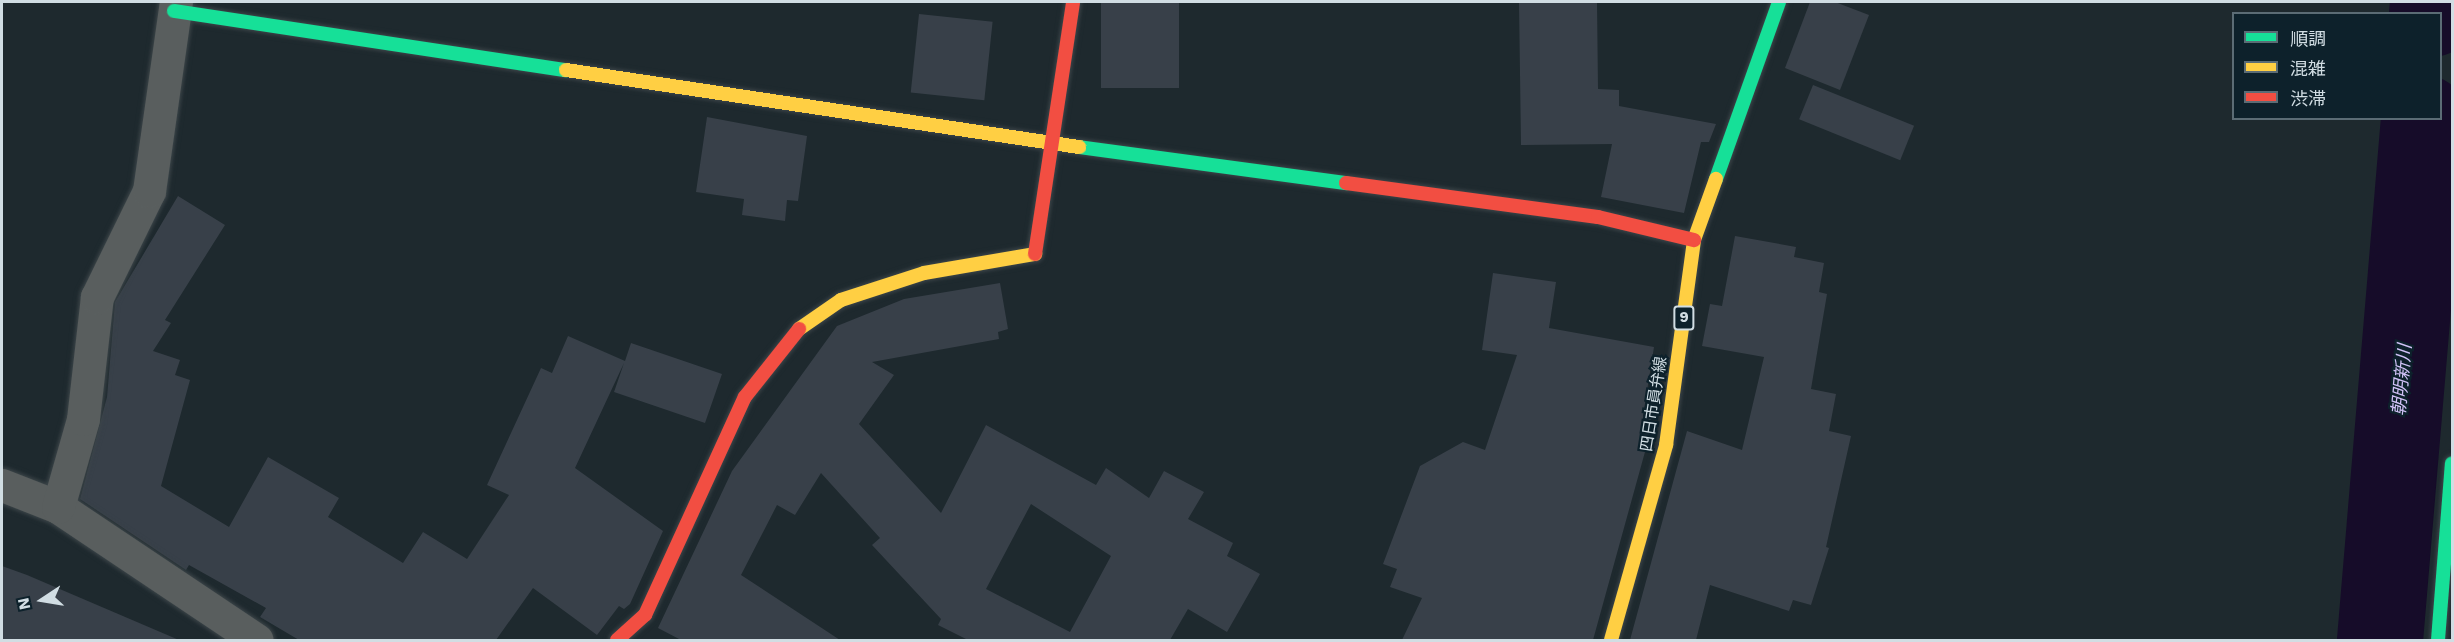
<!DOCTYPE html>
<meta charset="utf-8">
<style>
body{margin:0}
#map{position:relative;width:2454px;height:642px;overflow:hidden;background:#1e292e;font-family:"Work Sans","Noto Sans JP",sans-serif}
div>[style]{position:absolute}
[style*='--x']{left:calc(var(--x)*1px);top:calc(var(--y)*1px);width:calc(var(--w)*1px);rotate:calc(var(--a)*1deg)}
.river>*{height:86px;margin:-43px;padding:0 43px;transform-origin:43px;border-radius:43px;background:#160c29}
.building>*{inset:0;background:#384049;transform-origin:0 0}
.roads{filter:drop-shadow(0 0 2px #3c4549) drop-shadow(0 0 2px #3c4549)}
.street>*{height:33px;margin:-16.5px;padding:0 16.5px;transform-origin:16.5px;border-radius:16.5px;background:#595e5e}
.fast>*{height:14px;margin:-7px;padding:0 7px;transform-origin:7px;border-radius:7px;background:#16e098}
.slow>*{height:14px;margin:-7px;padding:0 7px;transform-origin:7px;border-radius:7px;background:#ffcf43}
.jam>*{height:14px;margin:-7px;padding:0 7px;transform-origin:7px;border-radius:7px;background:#f24e42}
span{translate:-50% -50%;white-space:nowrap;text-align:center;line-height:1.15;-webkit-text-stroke:4.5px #0d212b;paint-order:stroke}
.shield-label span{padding:2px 4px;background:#0d212b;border:2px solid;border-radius:4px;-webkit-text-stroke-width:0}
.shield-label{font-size:15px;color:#d1dde3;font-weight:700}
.street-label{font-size:16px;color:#d1dde3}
.water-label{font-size:18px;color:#d1c2f7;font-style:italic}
.frame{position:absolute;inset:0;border:3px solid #d1dde3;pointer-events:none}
.legend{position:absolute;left:2232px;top:12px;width:210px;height:108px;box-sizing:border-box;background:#0d212b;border:2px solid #5b6c75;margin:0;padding:8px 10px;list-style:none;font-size:18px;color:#d1dde3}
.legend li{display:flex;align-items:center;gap:12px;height:30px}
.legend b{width:30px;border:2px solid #5b6c75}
.north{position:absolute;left:12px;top:570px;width:60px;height:60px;-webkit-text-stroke:4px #0d212b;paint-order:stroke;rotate:258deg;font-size:16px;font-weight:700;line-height:24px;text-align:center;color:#d1dde3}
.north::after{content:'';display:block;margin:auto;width:21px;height:27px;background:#d1dde3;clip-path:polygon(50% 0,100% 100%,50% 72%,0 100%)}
</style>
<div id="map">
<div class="river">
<div style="--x:2432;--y:14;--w:12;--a:-85"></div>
<div style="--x:2380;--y:640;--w:524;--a:-85.18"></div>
</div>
<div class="building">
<div style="left:1101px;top:2px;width:78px;height:86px"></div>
<div style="clip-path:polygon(1519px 2px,1597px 2px,1598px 89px,1619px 90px,1619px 106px,1716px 124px,1709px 142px,1701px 142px,1684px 213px,1601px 197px,1612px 144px,1521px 145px)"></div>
<div style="clip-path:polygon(1810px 2px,1835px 2px,1869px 15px,1840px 90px,1785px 68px)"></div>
<div style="left:919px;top:14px;width:74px;height:79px;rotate:6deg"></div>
<div style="left:1813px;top:85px;width:109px;height:37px;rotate:22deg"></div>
<div style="clip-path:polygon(707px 117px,807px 136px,798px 201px,787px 200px,785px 221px,742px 215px,744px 199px,696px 192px)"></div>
<div style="clip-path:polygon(178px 196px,225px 225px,165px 320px,171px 323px,153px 351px,180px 360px,175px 375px,190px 380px,161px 486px,229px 527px,268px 457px,339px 498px,328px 517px,403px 563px,423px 532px,467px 559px,509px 495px,487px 485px,541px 368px,552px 373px,568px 336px,625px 361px,631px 343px,722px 374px,705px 423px,614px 392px,624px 363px,575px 468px,663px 531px,630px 604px,624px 609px,619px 606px,597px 635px,533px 588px,496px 640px,299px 640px,260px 617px,266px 608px,189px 565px,186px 570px,80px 499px,107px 397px,115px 302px)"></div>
<div style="clip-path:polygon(1735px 236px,1796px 247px,1794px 257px,1824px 263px,1819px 292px,1827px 294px,1811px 389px,1836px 394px,1829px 431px,1851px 436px,1826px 547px,1829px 548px,1811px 605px,1793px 600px,1789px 611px,1710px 585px,1696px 640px,1630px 640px,1687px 431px,1742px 450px,1764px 357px,1702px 346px,1710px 304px,1722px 306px)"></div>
<div style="clip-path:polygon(1493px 273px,1556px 282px,1549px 328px,1654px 347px,1643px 416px,1651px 419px,1648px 441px,1593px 640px,1402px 640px,1422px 598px,1390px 587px,1397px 569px,1383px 564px,1420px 466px,1463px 442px,1485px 450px,1517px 355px,1482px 350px)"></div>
<div style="clip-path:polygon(evenodd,1000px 283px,1008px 329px,998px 332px,999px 339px,872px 362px,894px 375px,859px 424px,941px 513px,986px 425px,1096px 485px,1106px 468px,1149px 498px,1164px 471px,1204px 492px,1188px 519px,1233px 543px,1227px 556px,1260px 574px,1227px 632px,1188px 609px,1170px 640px,968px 640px,938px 625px,941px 619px,872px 545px,880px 538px,821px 473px,795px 515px,777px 505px,741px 575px,840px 640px,681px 640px,658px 628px,732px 471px,837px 326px,904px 299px,1000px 283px,1031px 504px,1111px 556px,1070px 632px,986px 589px,1031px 504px)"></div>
<div style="clip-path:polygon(2px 566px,27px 575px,179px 640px,2px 640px)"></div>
</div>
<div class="roads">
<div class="street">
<div style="--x:2;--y:485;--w:60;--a:21.4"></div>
<div style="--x:58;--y:507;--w:239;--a:33.8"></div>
<div style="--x:58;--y:507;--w:91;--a:-74.1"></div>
<div style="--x:83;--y:419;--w:123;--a:-83.5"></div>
<div style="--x:97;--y:297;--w:118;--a:-63.9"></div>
<div style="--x:149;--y:191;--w:191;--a:-81.9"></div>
</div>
<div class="fast">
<div style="--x:174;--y:11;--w:396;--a:8.6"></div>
<div style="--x:1079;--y:147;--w:269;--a:7.7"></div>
<div style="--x:1716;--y:179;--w:188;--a:-70.4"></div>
<div style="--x:2438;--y:640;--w:177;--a:-85.5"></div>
</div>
<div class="slow">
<div style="--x:566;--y:70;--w:519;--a:8.54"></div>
<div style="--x:799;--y:329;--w:51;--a:-34.6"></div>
<div style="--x:841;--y:300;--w:87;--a:-18"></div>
<div style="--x:924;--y:273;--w:113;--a:-9.7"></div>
<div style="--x:1611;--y:640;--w:203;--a:-74.2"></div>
<div style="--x:1666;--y:445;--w:207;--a:-82.2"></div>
<div style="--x:1694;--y:240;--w:65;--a:-70.2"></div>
</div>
<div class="jam">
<div style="--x:1346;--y:183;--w:254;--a:7.7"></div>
<div style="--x:1598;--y:217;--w:99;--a:13.5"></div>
<div style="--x:1035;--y:254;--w:255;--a:-81.4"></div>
<div style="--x:617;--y:640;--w:38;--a:-42"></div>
<div style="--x:645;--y:615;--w:240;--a:-65.4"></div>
<div style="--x:745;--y:397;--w:87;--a:-51.5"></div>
</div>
</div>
<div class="shield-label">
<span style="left:1684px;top:318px">9</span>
</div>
<div class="street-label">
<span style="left:1654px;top:404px;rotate:-81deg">四日市員弁線</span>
</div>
<div class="water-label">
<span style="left:2402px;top:380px;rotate:-85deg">朝明新川</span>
</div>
<div class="frame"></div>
<ul class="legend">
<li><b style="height:8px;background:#16e098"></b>順調</li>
<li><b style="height:8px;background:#ffcf43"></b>混雑</li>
<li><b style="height:8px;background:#f24e42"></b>渋滞</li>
</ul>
<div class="north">N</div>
</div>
